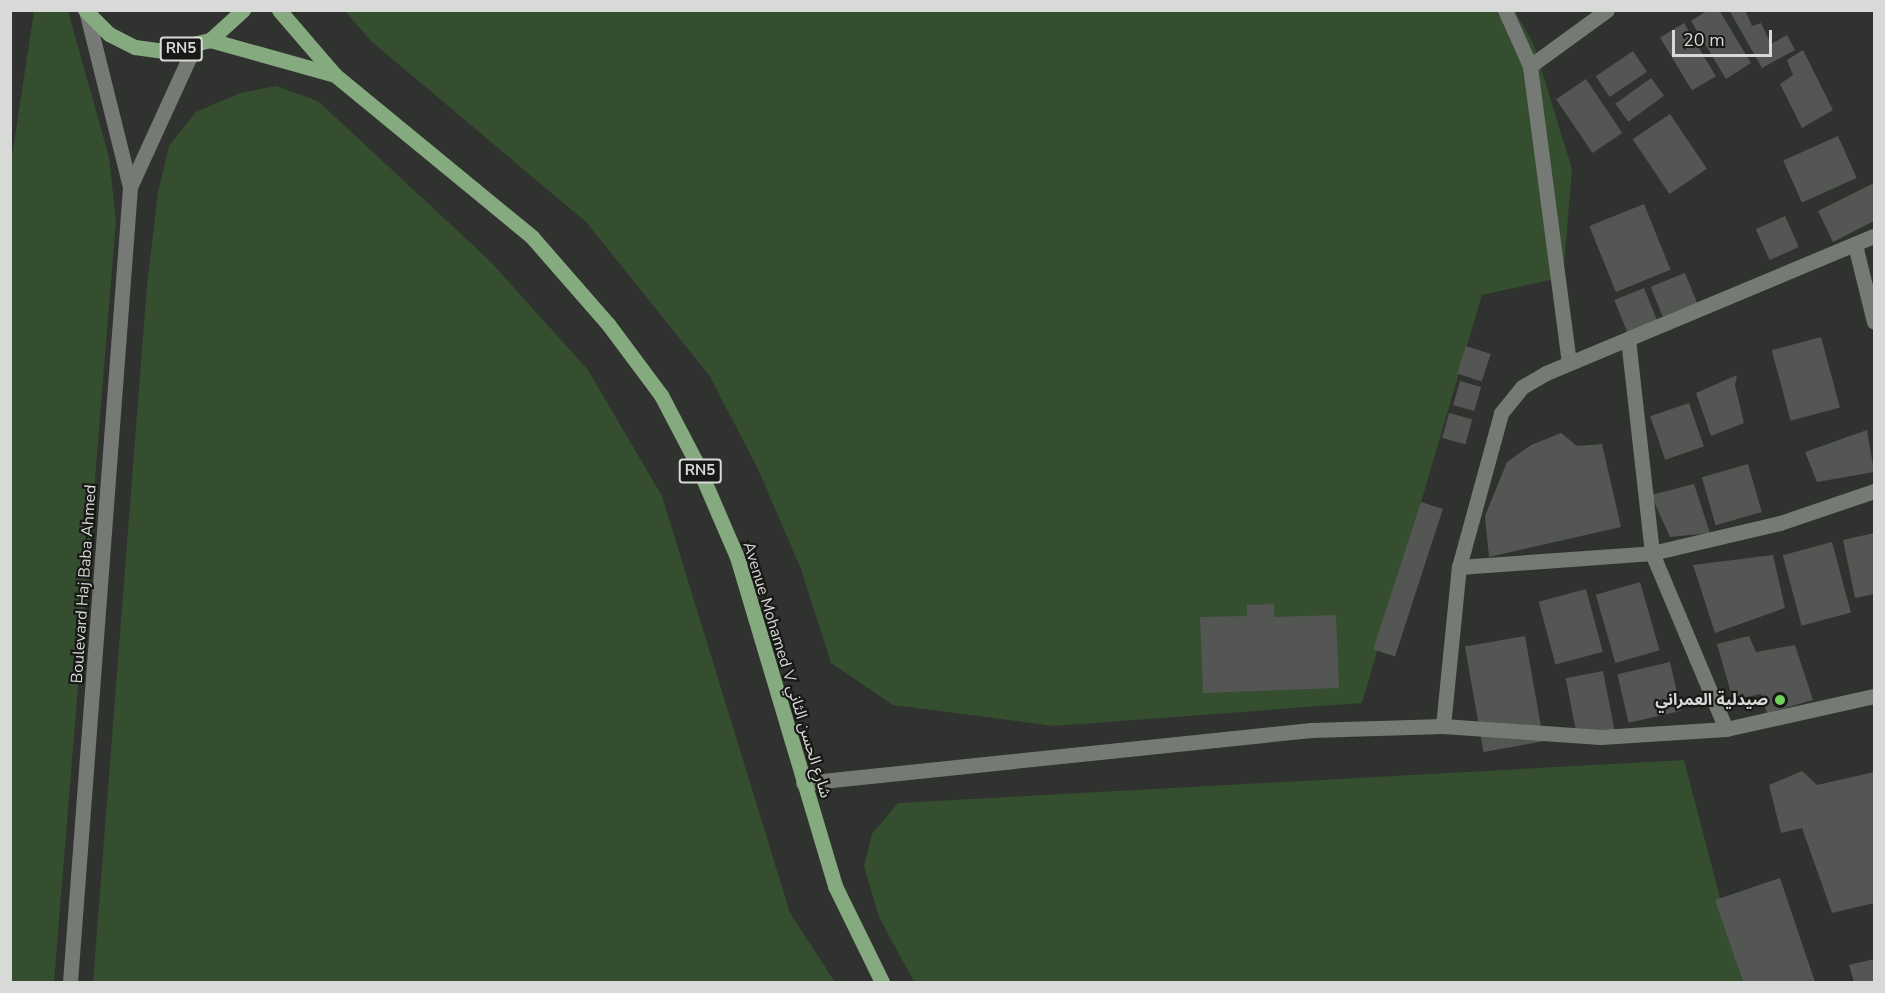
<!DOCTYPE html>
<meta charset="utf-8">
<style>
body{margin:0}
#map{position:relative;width:1885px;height:993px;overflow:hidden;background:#2f322e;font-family:"Nunito Sans","Noto Sans Arabic",sans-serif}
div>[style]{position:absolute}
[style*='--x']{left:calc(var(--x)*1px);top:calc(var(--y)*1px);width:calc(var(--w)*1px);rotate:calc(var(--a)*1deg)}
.green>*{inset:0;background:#344e2f}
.building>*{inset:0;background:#535652;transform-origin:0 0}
.street>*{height:15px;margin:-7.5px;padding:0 7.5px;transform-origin:7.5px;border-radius:7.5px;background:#767a75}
.secondary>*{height:15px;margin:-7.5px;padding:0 7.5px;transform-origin:7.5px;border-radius:7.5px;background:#767a75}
.primary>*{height:15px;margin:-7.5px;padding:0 7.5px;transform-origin:7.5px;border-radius:7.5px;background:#86aa7f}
.dots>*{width:16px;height:16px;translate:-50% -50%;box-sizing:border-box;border:3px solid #181917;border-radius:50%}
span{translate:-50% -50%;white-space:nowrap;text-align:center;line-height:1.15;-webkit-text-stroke:4.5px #181917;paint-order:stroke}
.shield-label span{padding:2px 4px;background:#181917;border:2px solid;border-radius:4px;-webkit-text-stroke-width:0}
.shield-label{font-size:15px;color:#d7dad7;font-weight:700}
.street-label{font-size:16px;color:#d7dad7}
.poi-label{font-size:16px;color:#d7dad7;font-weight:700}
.right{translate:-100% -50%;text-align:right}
.frame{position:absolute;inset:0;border:12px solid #d7dad7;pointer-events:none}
.scale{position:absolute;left:1672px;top:30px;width:100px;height:27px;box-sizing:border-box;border:3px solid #d7dad7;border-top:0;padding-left:8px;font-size:18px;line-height:21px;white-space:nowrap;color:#d7dad7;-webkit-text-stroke:4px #181917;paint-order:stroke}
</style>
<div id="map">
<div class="green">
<div style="clip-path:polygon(34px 11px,68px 11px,109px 157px,116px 221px,54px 982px,11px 982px,10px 169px)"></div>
<div style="clip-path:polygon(345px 11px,1515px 11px,1534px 45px,1572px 169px,1563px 277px,1482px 295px,1362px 703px,1054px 726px,893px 705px,831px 663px,801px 569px,757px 467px,709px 375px,586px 222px,372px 42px)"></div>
<div style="clip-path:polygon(276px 86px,318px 101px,490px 261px,588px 370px,662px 496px,790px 913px,835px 982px,93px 982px,147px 285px,158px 192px,169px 146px,196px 112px,240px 93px)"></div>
<div style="clip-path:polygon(1684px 760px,1742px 982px,914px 982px,879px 917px,864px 866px,872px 834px,898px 803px)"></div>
</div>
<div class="building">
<div style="clip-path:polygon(1708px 10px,1719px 10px,1751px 63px,1726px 79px,1691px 21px)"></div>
<div style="clip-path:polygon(1729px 10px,1745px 10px,1752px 26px,1761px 23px,1771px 44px,1787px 35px,1795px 50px,1762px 68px)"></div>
<div style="left:1684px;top:23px;width:62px;height:28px;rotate:59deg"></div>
<div style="clip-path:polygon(1803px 50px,1833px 110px,1802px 128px,1780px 84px,1793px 75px,1787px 60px)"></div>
<div style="left:1633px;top:51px;width:25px;height:45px;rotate:56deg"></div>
<div style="left:1651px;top:78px;width:22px;height:44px;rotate:54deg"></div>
<div style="left:1586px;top:79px;width:65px;height:36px;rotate:56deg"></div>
<div style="left:1670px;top:114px;width:66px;height:45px;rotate:56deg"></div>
<div style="left:1838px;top:136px;width:46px;height:60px;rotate:66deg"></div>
<div style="clip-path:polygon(1874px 183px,1874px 221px,1833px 242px,1818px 211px)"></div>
<div style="left:1644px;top:204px;width:71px;height:59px;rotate:68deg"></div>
<div style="left:1785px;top:216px;width:34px;height:32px;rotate:66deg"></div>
<div style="left:1685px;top:273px;width:32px;height:37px;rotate:68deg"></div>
<div style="left:1644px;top:288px;width:35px;height:32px;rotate:68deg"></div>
<div style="left:1821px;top:337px;width:73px;height:51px;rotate:75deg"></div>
<div style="left:1466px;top:346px;width:26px;height:29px;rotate:18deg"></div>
<div style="clip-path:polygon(1737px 375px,1735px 385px,1744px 423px,1711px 436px,1696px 393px)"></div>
<div style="left:1460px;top:381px;width:22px;height:25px;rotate:16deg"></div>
<div style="left:1689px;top:403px;width:46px;height:41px;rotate:71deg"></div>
<div style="left:1449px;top:413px;width:24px;height:26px;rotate:15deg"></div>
<div style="clip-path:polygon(1867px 430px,1874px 472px,1817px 482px,1805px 452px)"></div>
<div style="clip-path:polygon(1561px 433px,1577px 446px,1602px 444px,1621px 527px,1489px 557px,1485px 516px,1507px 462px,1531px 445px)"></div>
<div style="left:1748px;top:464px;width:50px;height:48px;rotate:74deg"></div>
<div style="clip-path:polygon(1694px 484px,1710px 533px,1670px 537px,1651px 495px)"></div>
<div style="left:1421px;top:502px;width:23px;height:155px;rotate:18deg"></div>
<div style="clip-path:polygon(1874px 533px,1874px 594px,1855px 598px,1843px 540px)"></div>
<div style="left:1832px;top:542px;width:73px;height:51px;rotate:75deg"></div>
<div style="clip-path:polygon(1773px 555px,1785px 608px,1715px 633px,1693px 565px)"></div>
<div style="left:1640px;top:582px;width:71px;height:46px;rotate:74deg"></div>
<div style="left:1586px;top:589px;width:65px;height:49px;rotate:75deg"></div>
<div style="clip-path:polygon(1274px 604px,1274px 617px,1336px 615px,1339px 688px,1203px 693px,1200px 617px,1247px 616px,1247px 605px)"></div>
<div style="left:1525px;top:636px;width:107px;height:61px;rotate:80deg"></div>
<div style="clip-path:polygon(1749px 636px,1756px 652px,1795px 645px,1813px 700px,1767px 713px,1761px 694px,1733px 700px,1717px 644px)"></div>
<div style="left:1670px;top:662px;width:50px;height:54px;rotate:77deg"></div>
<div style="left:1603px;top:671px;width:63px;height:38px;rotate:79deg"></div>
<div style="clip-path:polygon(1802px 771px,1817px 785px,1874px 772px,1874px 903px,1832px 913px,1802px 828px,1781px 833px,1769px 785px)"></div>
<div style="clip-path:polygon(1780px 878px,1815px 982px,1743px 982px,1715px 900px)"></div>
<div style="clip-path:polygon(1874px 959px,1874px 982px,1854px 982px,1849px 965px)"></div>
</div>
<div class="street">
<div style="--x:1505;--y:10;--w:61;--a:65.9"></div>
<div style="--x:1855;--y:245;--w:79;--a:76.1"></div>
<div style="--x:1628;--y:339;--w:215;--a:83.6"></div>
<div style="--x:1652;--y:553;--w:191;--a:67.2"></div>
<div style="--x:1569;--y:363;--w:300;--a:-97.5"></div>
<div style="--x:1530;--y:66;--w:95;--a:-36"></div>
<div style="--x:1459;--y:567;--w:194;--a:-4.1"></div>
<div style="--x:1652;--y:553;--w:131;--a:-13.2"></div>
<div style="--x:1780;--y:523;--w:99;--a:-18.8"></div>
<div style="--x:1443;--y:726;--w:160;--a:-84.3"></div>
<div style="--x:1459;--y:567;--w:160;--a:-74.7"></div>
<div style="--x:1501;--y:413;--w:33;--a:-51"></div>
<div style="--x:1522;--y:387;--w:28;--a:-30"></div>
<div style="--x:1546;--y:373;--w:355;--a:-22.7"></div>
<div style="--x:803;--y:783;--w:511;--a:-5.96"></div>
<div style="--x:1311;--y:730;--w:132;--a:-1.7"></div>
<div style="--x:1443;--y:726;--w:158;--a:4"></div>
<div style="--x:1601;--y:737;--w:125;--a:-3.7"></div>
<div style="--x:1726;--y:729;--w:152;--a:-12.6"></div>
</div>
<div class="secondary">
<div style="--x:130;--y:187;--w:154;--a:-65.4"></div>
<div style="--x:70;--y:982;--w:797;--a:-85.68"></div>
<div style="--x:130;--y:187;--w:178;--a:-104"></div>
</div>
<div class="primary">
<div style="--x:85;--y:10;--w:34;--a:45"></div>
<div style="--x:109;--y:34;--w:29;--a:27"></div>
<div style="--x:135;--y:47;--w:29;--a:8"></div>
<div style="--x:164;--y:51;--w:47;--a:-13.4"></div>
<div style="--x:210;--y:40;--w:45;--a:-42.3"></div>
<div style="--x:279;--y:10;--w:86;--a:49.3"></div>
<div style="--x:335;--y:75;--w:255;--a:39.4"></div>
<div style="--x:532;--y:237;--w:116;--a:48.9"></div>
<div style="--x:608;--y:324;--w:89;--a:53.3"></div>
<div style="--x:661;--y:395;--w:76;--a:62.4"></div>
<div style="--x:696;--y:462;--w:103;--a:66.7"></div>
<div style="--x:737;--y:557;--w:343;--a:73.4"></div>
<div style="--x:835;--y:886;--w:107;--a:63.9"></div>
<div style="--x:210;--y:40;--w:130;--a:15.6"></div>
</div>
<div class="dots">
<div style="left:1780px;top:700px;background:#71d25e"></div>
</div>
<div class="shield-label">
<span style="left:181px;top:49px">RN5</span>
<span style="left:700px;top:471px">RN5</span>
</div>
<div class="street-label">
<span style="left:84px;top:584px;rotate:-86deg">Boulevard Haj Baba Ahmed</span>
<span style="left:787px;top:670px;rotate:73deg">Avenue Mohamed V شارع الحسن الثاني</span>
</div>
<div class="poi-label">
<span class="right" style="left:1768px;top:700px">صيدلية العمراني</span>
</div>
<div class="frame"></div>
<div class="scale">20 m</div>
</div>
